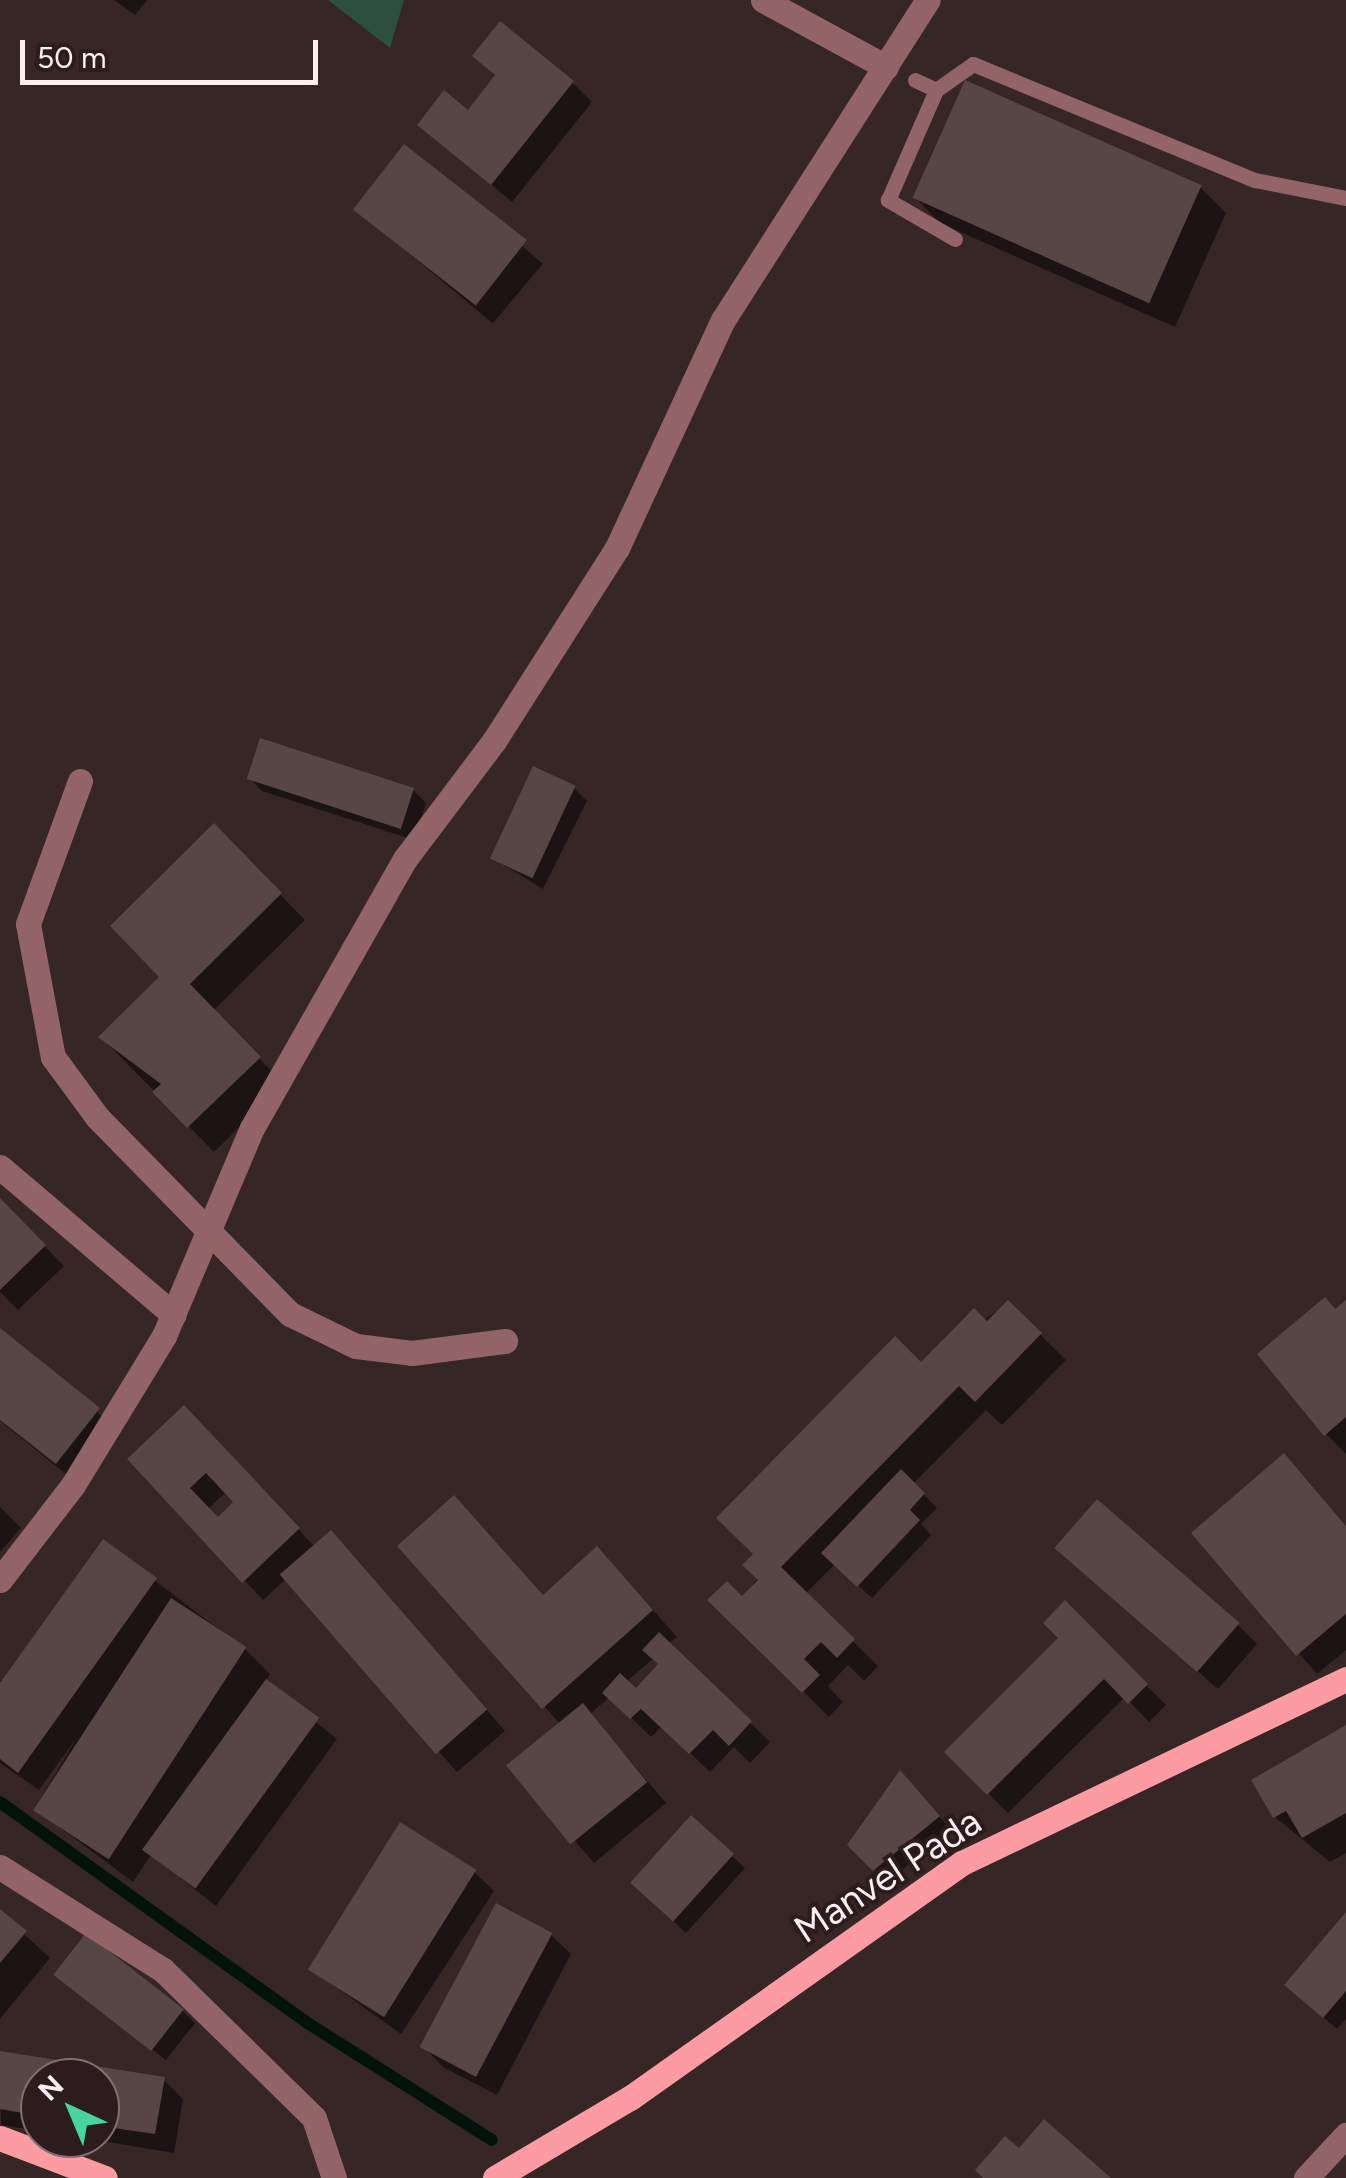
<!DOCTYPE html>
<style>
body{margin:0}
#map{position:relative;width:1346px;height:2178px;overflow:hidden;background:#362626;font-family:Figtree,sans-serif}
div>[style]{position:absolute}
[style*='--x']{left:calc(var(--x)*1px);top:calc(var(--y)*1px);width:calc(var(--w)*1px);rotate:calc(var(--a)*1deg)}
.green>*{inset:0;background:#2c4f3f}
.shadow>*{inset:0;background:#0007;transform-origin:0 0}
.stream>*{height:12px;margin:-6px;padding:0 6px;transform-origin:6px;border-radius:6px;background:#02130b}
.building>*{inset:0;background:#584546;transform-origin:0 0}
.service>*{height:15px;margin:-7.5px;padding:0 7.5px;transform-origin:7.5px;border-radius:7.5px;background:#936467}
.minor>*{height:25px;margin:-12.5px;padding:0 12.5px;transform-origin:12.5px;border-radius:12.5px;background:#936467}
.primary>*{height:25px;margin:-12.5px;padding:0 12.5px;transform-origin:12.5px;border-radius:12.5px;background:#fc9ca2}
span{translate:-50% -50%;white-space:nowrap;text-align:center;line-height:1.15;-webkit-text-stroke:8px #2c1c1d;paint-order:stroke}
.street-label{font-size:38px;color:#fbefef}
.north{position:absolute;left:20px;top:2058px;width:100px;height:100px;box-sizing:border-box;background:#2c1c1d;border:2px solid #7f7071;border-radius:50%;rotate:316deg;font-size:28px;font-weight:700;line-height:40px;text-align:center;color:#fbefef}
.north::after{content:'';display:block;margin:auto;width:35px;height:45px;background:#47d49e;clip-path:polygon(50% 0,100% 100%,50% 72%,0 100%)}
.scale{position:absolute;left:20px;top:40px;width:298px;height:45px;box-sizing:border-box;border:5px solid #fbefef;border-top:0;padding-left:12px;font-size:30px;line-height:35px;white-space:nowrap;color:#fbefef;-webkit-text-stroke:8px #2c1c1d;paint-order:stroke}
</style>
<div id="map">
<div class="green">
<div style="clip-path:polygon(328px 0,404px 0,390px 48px)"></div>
</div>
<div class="shadow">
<div style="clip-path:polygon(114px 0,147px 0,135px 15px)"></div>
<div style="clip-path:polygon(476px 56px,572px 82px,592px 102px,512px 202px,420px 125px,469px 113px,497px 77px)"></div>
<div style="left:405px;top:148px;width:180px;height:78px;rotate:40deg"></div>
<div style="clip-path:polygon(1200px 187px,1226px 213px,1175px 327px,940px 223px,915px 197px)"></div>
<div style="clip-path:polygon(249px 778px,413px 790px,426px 803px,414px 840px,262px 791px)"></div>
<div style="clip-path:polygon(574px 788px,587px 801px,543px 889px,491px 857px)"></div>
<div style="clip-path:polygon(214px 827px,305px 920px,213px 1011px,284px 1084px,214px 1152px,101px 1037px,163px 977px)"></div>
<div style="clip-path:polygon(0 1201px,64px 1266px,18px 1310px,0 1292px)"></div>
<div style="clip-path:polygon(1008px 1303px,1066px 1360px,1002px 1425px,986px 1410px,913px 1484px,937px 1508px,921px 1524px,931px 1535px,872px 1598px,835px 1564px,805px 1594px,878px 1666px,864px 1681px,848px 1665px,828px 1686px,843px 1702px,829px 1717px,711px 1600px,742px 1599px,921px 1365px)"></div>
<div style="clip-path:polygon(1346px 1303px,1346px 1453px,1345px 1453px,1326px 1434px,1336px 1312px)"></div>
<div style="clip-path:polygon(0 1331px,118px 1430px,76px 1482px,0 1421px)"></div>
<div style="clip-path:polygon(evenodd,204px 1428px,315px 1547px,350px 1552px,505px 1731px,457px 1772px,286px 1579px,263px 1600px,130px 1459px,204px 1428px,227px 1491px,237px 1502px,218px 1520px,208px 1509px,227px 1491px)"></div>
<div style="clip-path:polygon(1304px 1476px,1346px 1526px,1346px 1650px,1317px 1674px,1194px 1533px)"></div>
<div style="clip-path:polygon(0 1507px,21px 1528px,0 1552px)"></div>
<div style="clip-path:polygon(104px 1542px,245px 1649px,270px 1674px,265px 1682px,337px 1739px,216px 1906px,151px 1855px,133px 1882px,35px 1809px,77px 1737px,39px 1790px,0 1763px,0 1687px)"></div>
<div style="clip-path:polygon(evenodd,401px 1546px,544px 1597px,622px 1575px,677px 1637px,668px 1644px,770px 1742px,750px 1763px,734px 1747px,710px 1772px,662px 1726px,651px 1737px,610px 1697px,590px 1714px,666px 1803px,594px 1863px,511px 1767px,561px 1725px,401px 1546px,654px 1658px,661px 1665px,636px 1691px,626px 1682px,654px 1658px)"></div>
<div style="clip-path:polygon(1078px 1567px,1238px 1625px,1257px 1644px,1218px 1689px)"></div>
<div style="clip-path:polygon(1065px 1604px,1166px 1705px,1149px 1722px,1125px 1697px,1008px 1813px,947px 1752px,1062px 1638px)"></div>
<div style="clip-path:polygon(1346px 1728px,1346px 1853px,1330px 1862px,1275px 1817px)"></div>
<div style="clip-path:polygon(913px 1786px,951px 1830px,887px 1882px,851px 1845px)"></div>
<div style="clip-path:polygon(732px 1856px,745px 1868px,686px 1933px,646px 1895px)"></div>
<div style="clip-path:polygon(474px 1872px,494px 1891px,401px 2034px,309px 1968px)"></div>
<div style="clip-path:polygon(0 1912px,50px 1958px,0 2019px)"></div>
<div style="clip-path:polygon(1346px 1916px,1346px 2019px,1337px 2029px,1300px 1997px)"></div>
<div style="clip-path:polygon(551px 1935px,571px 1954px,497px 2095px,443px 2067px,424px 2047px)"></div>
<div style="clip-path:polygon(57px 1975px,182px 2010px,195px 2023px,166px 2060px)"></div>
<div style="clip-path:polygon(0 2053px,164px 2080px,183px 2099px,174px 2153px,84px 2138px,100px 2138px,100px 2078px,40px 2078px,40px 2131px,1px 2125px)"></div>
</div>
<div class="stream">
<div style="--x:0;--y:1802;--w:377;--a:35.7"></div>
<div style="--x:306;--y:2022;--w:220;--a:32.4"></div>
</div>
<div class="building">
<div style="clip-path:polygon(500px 21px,574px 81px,491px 185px,417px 125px,444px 90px,468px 110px,495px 75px,472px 56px)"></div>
<div style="left:965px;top:80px;width:259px;height:129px;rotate:24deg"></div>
<div style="left:404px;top:144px;width:156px;height:83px;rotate:38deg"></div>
<div style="left:260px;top:738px;width:162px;height:43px;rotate:18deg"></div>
<div style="left:533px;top:766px;width:47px;height:102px;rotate:25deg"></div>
<div style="clip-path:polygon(214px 823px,282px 893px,190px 984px,261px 1057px,187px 1128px,152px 1092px,161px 1084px,98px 1037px,159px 977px,110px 926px)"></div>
<div style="clip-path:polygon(0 1198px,46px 1245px,0 1290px)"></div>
<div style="clip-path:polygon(1325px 1297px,1335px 1309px,1346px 1300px,1346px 1417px,1324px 1436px,1257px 1354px)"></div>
<div style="clip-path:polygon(1008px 1300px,1042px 1333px,975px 1402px,959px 1386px,781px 1567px,855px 1639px,837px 1658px,821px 1642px,804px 1659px,820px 1675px,802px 1693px,707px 1600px,727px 1581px,742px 1596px,758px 1580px,742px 1565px,753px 1554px,716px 1518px,895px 1336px,921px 1362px,974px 1308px,987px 1321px)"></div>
<div style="clip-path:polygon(0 1328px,100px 1408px,56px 1464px,0 1420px)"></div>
<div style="clip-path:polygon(evenodd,184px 1405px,300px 1528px,242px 1583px,127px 1459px,184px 1405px,206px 1473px,233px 1502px,218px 1517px,190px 1488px,206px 1473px)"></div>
<div style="clip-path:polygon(1284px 1453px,1346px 1526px,1346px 1614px,1296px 1656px,1191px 1533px)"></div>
<div style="clip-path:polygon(901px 1469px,925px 1493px,910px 1510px,920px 1520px,857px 1587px,821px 1553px)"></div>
<div style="clip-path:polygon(454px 1495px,543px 1595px,597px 1546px,653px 1610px,542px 1709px,397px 1546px)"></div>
<div style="left:1097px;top:1499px;width:189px;height:65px;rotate:41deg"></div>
<div style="left:331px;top:1530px;width:238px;height:68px;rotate:49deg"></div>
<div style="clip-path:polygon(103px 1539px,157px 1578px,18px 1773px,0 1759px,0 1683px)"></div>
<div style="left:171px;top:1598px;width:90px;height:253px;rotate:33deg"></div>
<div style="clip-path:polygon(1065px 1600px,1148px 1684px,1128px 1704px,1104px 1679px,987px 1795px,944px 1752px,1058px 1638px,1043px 1623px)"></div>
<div style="clip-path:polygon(659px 1632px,752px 1721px,729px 1746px,713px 1730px,689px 1754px,641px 1709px,630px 1719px,602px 1693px,620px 1673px,636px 1688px,658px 1664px,642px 1650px)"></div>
<div style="left:266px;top:1679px;width:66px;height:211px;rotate:36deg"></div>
<div style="left:583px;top:1703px;width:102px;height:99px;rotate:51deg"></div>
<div style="clip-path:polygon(1346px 1725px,1346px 1813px,1302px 1838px,1286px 1811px,1273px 1818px,1251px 1780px)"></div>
<div style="clip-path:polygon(900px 1770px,940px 1816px,873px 1871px,847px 1845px)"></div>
<div style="left:691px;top:1815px;width:58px;height:91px;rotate:42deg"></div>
<div style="left:400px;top:1822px;width:90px;height:174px;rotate:32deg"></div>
<div style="left:496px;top:1903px;width:64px;height:163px;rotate:28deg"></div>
<div style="clip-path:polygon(0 1909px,27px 1931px,0 1963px)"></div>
<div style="clip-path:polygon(1346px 1912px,1346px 1991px,1323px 2018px,1284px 1985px)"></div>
<div style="left:86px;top:1933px;width:124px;height:53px;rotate:38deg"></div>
<div style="clip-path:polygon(0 2051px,165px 2077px,155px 2134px,100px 2126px,100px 2078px,40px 2078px,40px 2116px,0 2109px)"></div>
<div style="clip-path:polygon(1044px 2119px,1111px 2178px,983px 2178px,975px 2170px,1005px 2136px,1019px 2148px)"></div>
</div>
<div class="service">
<div style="--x:915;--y:80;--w:23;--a:25"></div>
<div style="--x:955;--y:239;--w:78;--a:-149.8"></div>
<div style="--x:888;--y:200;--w:120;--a:-66.4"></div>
<div style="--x:936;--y:90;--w:45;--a:-35.1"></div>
<div style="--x:973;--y:64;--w:305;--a:22.4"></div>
<div style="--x:1255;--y:180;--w:93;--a:11.2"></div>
</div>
<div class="minor">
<div style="--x:763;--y:0;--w:140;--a:28.6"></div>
<div style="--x:80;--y:781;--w:152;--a:110"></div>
<div style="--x:28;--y:924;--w:135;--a:79.4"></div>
<div style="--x:53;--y:1057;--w:74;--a:53.7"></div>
<div style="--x:97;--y:1117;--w:276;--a:45.6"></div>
<div style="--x:290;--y:1314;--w:73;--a:25.9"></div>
<div style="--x:356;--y:1346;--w:56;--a:7.1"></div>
<div style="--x:412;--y:1353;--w:94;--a:-7.4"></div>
<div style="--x:0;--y:1167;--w:228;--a:40.4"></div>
<div style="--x:0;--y:1580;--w:120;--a:-52.5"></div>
<div style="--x:73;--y:1485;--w:175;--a:-58.6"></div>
<div style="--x:164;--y:1336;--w:226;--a:-67.1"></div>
<div style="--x:252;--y:1128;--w:309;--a:-60.4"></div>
<div style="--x:405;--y:859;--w:148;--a:-53"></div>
<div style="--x:494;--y:741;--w:229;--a:-57.5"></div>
<div style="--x:617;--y:548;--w:251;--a:-65.1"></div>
<div style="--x:723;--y:320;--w:380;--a:-57.4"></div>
<div style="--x:0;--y:1867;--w:193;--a:32.3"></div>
<div style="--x:163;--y:1970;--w:211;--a:44.4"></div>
<div style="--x:314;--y:2118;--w:63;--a:71.6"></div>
<div style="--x:1306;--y:2178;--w:59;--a:-47.1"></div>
</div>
<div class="primary">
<div style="--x:0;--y:2138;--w:112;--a:20.9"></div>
<div style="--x:495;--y:2178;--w:157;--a:-30.7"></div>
<div style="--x:630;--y:2098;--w:407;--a:-35.3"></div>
<div style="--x:962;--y:1863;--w:426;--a:-25.6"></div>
</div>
<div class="street-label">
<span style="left:888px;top:1876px;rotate:-33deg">Manvel Pada</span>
</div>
<div class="north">N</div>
<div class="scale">50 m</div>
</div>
